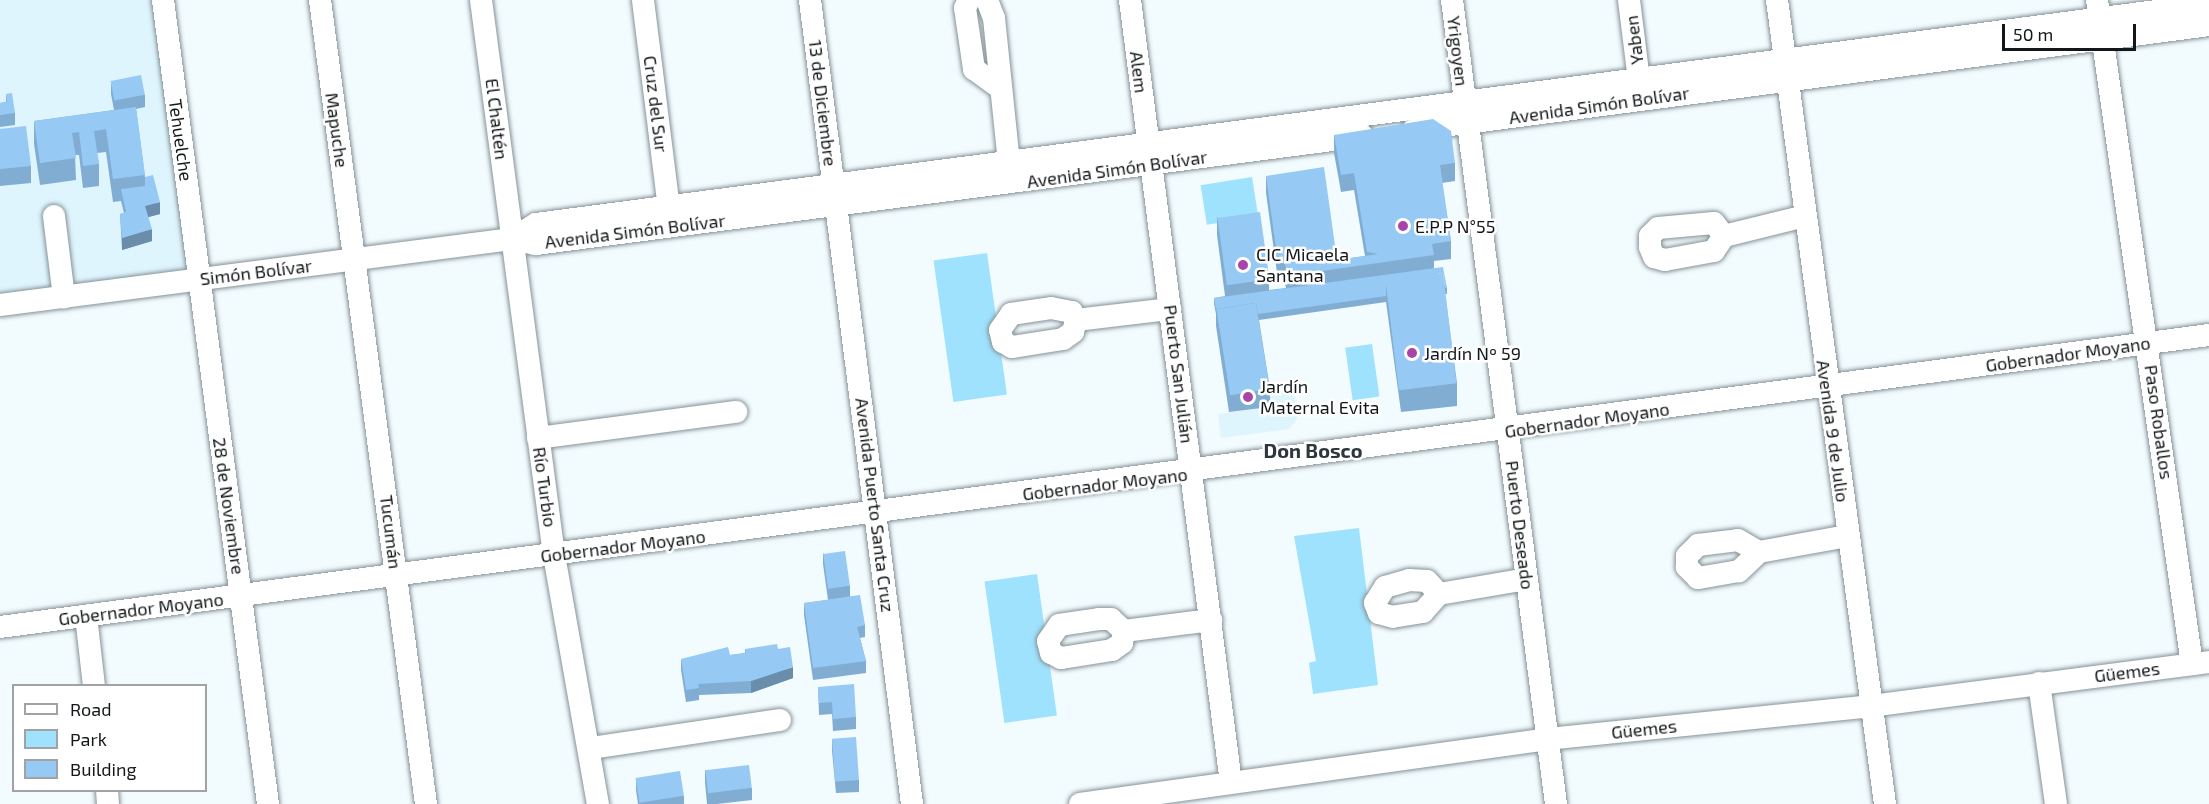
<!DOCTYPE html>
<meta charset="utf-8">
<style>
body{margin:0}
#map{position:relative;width:2209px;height:804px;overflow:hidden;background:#f2fbfe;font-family:"Exo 2",sans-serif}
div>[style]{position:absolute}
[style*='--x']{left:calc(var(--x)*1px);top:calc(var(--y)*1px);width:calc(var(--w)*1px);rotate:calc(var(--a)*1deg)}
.built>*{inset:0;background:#def5fe}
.green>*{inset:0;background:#9fe2fd;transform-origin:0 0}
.roads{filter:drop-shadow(0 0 2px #859297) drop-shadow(0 0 2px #859297)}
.minor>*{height:22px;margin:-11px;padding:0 11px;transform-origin:11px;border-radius:11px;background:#fff}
.wall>*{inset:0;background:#82add3}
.shaded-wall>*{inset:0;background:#6a8dac}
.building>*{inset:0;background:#97c9f5;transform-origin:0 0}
.dots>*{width:16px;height:16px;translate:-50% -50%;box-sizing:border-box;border:3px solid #fff;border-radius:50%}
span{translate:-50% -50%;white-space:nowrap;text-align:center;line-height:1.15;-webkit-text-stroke:5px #fff;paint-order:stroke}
.street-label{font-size:18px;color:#131719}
.poi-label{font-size:18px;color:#131719}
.left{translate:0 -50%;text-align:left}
.neighbourhood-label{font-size:20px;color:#2c373c;font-weight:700}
.legend{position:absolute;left:12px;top:684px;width:195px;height:108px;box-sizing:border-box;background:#fff;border:2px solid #a1a2a3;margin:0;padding:8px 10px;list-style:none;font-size:18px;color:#131719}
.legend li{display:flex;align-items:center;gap:12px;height:30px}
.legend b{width:30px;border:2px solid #a1a2a3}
.scale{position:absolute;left:2002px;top:24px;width:134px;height:27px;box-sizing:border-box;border:3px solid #131719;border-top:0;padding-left:8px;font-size:18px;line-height:21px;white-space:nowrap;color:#131719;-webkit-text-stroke:4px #fff;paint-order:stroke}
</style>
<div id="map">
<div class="built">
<div style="clip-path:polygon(0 0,163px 0,200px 279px,0 305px)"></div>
<div style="clip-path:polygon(1293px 384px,1297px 419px,1289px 429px,1221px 438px,1218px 414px,1270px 407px,1267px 388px)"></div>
</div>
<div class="green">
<div style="left:1252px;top:177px;width:40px;height:52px;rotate:81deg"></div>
<div style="left:987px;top:253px;width:143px;height:54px;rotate:82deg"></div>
<div style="left:1372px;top:344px;width:53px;height:27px;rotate:82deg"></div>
<div style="clip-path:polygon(1359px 528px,1378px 685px,1313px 694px,1309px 663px,1316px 661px,1294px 536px)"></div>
<div style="left:1037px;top:574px;width:143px;height:53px;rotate:82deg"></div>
</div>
<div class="roads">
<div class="minor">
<div style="--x:163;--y:0;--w:811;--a:82.56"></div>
<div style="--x:320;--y:0;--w:811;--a:82.49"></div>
<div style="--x:481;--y:0;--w:560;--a:82.51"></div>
<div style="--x:554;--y:555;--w:253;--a:80"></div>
<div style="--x:643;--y:0;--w:210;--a:82.9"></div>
<div style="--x:810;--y:0;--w:810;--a:82.77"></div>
<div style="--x:969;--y:0;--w:9;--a:117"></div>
<div style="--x:965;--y:8;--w:62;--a:81.6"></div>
<div style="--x:974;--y:69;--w:32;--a:36"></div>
<div style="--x:987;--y:0;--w:19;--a:69"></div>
<div style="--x:994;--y:18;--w:146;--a:84.1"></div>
<div style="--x:1130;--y:0;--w:789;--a:82.65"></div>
<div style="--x:1452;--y:0;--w:811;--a:82.63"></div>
<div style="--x:1629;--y:0;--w:81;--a:82.9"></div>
<div style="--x:1777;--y:0;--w:811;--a:82.35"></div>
<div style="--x:2097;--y:0;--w:671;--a:81.86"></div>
<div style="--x:1413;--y:130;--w:803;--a:-7.51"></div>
<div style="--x:54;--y:216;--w:82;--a:83"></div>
<div style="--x:1724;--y:236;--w:18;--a:124"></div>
<div style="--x:1714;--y:251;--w:50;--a:169.6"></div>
<div style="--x:1665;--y:260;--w:11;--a:-165"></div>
<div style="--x:1654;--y:257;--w:11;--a:-112"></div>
<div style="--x:1650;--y:247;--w:11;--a:-90"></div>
<div style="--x:1650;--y:236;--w:11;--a:-45"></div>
<div style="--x:1658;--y:228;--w:56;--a:-5.1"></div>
<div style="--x:1714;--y:223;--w:16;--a:52"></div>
<div style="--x:1724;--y:236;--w:83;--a:-13.9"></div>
<div style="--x:512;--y:239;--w:28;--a:-32"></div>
<div style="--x:536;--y:224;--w:1687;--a:-7.49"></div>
<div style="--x:0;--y:305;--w:516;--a:-7.35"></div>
<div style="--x:512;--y:239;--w:25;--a:12"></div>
<div style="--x:536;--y:244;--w:834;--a:-7.44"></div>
<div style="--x:1076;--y:320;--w:12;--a:104"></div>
<div style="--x:1073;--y:332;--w:12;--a:145"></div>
<div style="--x:1063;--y:339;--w:52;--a:171.1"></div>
<div style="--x:1012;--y:347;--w:10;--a:-151"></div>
<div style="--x:1003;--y:342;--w:12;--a:-104"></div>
<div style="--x:1000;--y:330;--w:19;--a:-55"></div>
<div style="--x:1011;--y:314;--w:40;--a:-8.5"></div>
<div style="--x:1051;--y:308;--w:21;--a:11"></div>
<div style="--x:1072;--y:312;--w:9;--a:63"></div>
<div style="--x:1076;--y:320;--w:95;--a:-6.7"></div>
<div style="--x:538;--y:438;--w:200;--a:-7.5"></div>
<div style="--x:1759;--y:552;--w:28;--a:136"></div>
<div style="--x:1739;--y:571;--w:42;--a:170.3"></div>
<div style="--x:1698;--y:578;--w:16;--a:-135"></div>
<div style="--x:1687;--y:567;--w:11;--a:-90"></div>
<div style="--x:1687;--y:556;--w:16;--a:-45"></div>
<div style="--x:1698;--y:545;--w:40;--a:-7.1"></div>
<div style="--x:1738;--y:540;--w:24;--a:30"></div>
<div style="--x:1759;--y:552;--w:89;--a:-10.3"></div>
<div style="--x:1439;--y:594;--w:24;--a:132"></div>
<div style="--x:1423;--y:612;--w:30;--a:171"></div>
<div style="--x:1393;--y:617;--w:15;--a:-164"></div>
<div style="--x:1379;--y:613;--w:11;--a:-112"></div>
<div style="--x:1375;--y:603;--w:19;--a:-58"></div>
<div style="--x:1385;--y:587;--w:25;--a:-16"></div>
<div style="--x:1409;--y:580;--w:18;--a:3"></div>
<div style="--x:1427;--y:581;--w:18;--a:47"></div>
<div style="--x:1439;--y:594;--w:89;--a:-9.7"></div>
<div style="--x:86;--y:616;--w:70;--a:83.5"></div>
<div style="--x:0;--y:627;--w:2228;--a:-7.53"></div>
<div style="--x:1124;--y:631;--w:12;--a:99"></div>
<div style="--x:1122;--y:643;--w:12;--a:145"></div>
<div style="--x:1112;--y:650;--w:52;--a:171.1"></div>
<div style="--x:1061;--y:658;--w:11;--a:-153"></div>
<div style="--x:1051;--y:653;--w:12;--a:-104"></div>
<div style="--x:1048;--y:641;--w:19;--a:-55"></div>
<div style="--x:1059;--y:625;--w:40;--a:-8.5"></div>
<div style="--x:1099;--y:619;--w:12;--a:0"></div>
<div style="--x:1111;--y:619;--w:18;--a:43"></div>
<div style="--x:1124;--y:631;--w:88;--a:-7.2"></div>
<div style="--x:2039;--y:683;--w:122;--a:82"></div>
<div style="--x:591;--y:748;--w:191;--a:-8.4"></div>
<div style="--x:107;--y:790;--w:14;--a:86"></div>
<div style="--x:1080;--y:804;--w:472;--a:-7.9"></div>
<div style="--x:1547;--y:739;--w:326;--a:-5.8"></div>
<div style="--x:1871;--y:706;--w:341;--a:-7.4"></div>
</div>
</div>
<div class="wall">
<div style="clip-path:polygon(111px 82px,145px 95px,145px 107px,136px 109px,145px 177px,160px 214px,148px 217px,152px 241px,122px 250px,120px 214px,124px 213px,121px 201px,113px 202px,106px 152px,97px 153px,99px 164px,99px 186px,83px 188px,79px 155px,75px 155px,76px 180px,40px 185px,34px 144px,34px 121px,114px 110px,111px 94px)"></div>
<div style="clip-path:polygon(6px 94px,15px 113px,15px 125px,0 127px,0 103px,6px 102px)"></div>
<div style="clip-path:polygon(0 129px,31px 166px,31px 183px,0 186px)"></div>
<div style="clip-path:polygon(1334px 135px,1455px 163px,1455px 181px,1442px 183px,1451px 241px,1451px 259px,1434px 261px,1434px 268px,1447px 288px,1447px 294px,1445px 294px,1457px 383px,1457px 406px,1401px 412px,1386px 302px,1259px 320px,1270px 389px,1270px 407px,1229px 412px,1216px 326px,1216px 314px,1214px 304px,1214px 298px,1225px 296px,1217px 235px,1217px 217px,1269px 279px,1269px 290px,1286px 288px,1285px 282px,1278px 280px,1266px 193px,1266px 176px,1337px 260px,1365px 256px,1354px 190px,1341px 192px,1334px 153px)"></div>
<div style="clip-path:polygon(823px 553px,850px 586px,850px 596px,865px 625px,865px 637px,860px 638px,866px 661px,866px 673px,813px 680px,804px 615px,804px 603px,828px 600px,823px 564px)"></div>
<div style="clip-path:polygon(745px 649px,778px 649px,793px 678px,751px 693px,699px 695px,699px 700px,686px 702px,681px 670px,681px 659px,730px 655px,745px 653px)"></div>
<div style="clip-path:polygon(818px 687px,856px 717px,856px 729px,833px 731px,832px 714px,819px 715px)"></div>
<div style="clip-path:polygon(832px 739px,859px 780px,859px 792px,836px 793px,832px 751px)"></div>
<div style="clip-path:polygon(705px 770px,752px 788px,752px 800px,717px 804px,707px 804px,705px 782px)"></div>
<div style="clip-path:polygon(636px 778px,684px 796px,684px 804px,638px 804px,636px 790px)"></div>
</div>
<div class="shaded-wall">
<div style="clip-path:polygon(160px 202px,160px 214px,145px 218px,145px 206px)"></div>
<div style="clip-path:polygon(152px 229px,152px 241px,122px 250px,122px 238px)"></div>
<div style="clip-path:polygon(793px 667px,793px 678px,751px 693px,751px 681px)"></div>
</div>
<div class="building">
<div style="left:141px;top:75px;width:20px;height:31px;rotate:79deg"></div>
<div style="clip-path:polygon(12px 93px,15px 113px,0 115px,0 103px,7px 102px,6px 94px)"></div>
<div style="clip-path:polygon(136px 107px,145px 175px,113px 179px,106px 129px,94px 131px,99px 164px,83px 166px,79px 132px,72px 133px,76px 158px,40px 163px,34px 121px)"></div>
<div style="clip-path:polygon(1433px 119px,1451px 131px,1455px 163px,1440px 165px,1451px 241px,1432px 244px,1434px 255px,1287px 276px,1285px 264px,1278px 262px,1266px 176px,1324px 167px,1337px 260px,1378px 254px,1367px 252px,1354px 173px,1341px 175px,1334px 135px)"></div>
<div style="clip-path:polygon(26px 126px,31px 166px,0 169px,0 129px)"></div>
<div style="clip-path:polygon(153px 175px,160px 202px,145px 206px,152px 229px,122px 238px,120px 214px,126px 212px,121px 189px,145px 186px,145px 177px)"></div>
<div style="left:1260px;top:212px;width:68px;height:43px;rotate:82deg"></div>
<div style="clip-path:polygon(1443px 267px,1447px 288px,1445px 288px,1443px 273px,1386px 281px,1386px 296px,1258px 314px,1256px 303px,1216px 309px,1214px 298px)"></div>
<div style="left:1443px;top:273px;width:111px;height:58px;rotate:83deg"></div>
<div style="left:1256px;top:303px;width:87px;height:40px;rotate:81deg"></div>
<div style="left:845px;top:551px;width:35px;height:22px;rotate:82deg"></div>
<div style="clip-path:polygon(860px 595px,865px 625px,857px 627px,866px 661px,813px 668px,804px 603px)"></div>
<div style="clip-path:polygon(777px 644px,778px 649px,790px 647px,793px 667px,751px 681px,698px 684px,699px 688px,686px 690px,681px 659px,728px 647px,730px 655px,746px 653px,745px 649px)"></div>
<div style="clip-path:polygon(854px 684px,856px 717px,833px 719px,832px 702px,819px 703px,818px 687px)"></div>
<div style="left:856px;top:737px;width:43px;height:24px;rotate:86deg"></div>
<div style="left:749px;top:765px;width:23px;height:44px;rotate:83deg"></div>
<div style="left:680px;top:771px;width:25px;height:45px;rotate:81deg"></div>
</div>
<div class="dots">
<div style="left:1403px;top:226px;background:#a844aa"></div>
<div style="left:1243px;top:265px;background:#a844aa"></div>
<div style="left:1412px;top:353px;background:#a844aa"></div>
<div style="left:1248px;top:397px;background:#a844aa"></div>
</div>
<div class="street-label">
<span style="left:1634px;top:40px;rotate:-97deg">Yaben</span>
<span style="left:1458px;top:51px;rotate:83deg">Yrigoyen</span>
<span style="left:1139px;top:72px;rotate:83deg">Alem</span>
<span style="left:823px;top:103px;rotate:83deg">13 de Diciembre</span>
<span style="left:656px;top:104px;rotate:83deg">Cruz del Sur</span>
<span style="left:1599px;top:105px;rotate:-8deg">Avenida Simón Bolívar</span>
<span style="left:497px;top:119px;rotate:83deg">El Chaltén</span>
<span style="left:337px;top:130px;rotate:82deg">Mapuche</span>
<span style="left:181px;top:140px;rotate:82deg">Tehuelche</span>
<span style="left:1117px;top:169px;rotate:-8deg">Avenida Simón Bolívar</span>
<span style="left:635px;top:231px;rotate:-7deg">Avenida Simón Bolívar</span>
<span style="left:256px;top:272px;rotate:-7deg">Simón Bolívar</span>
<span style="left:2068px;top:354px;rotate:-8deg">Gobernador Moyano</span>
<span style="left:1179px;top:374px;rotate:83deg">Puerto San Julián</span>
<span style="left:1587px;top:420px;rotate:-8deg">Gobernador Moyano</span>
<span style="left:2159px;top:422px;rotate:82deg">Paso Roballos</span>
<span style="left:1833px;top:431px;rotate:82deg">Avenida 9 de Julio</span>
<span style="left:1105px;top:484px;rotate:-7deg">Gobernador Moyano</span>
<span style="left:545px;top:487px;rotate:82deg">Río Turbio</span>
<span style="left:875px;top:505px;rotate:83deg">Avenida Puerto Santa Cruz</span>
<span style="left:229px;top:506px;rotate:82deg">28 de Noviembre</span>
<span style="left:1520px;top:525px;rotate:83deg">Puerto Deseado</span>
<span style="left:391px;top:532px;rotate:83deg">Tucumán</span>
<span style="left:623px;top:546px;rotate:-7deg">Gobernador Moyano</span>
<span style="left:141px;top:609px;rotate:-7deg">Gobernador Moyano</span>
<span style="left:2127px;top:672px;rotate:-7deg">Güemes</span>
<span style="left:1644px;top:729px;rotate:-6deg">Güemes</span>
</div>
<div class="poi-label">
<span class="left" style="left:1415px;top:226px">E.P.P N°55</span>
<span class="left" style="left:1256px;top:265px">CIC Micaela<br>Santana</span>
<span class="left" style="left:1424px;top:353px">Jardín Nº 59</span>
<span class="left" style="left:1260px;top:397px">Jardín<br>Maternal Evita</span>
</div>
<div class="neighbourhood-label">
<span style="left:1313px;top:450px">Don Bosco</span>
</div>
<ul class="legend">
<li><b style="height:8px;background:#fff"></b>Road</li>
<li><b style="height:16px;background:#9fe2fd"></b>Park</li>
<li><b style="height:16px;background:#97c9f5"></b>Building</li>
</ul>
<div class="scale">50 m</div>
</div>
